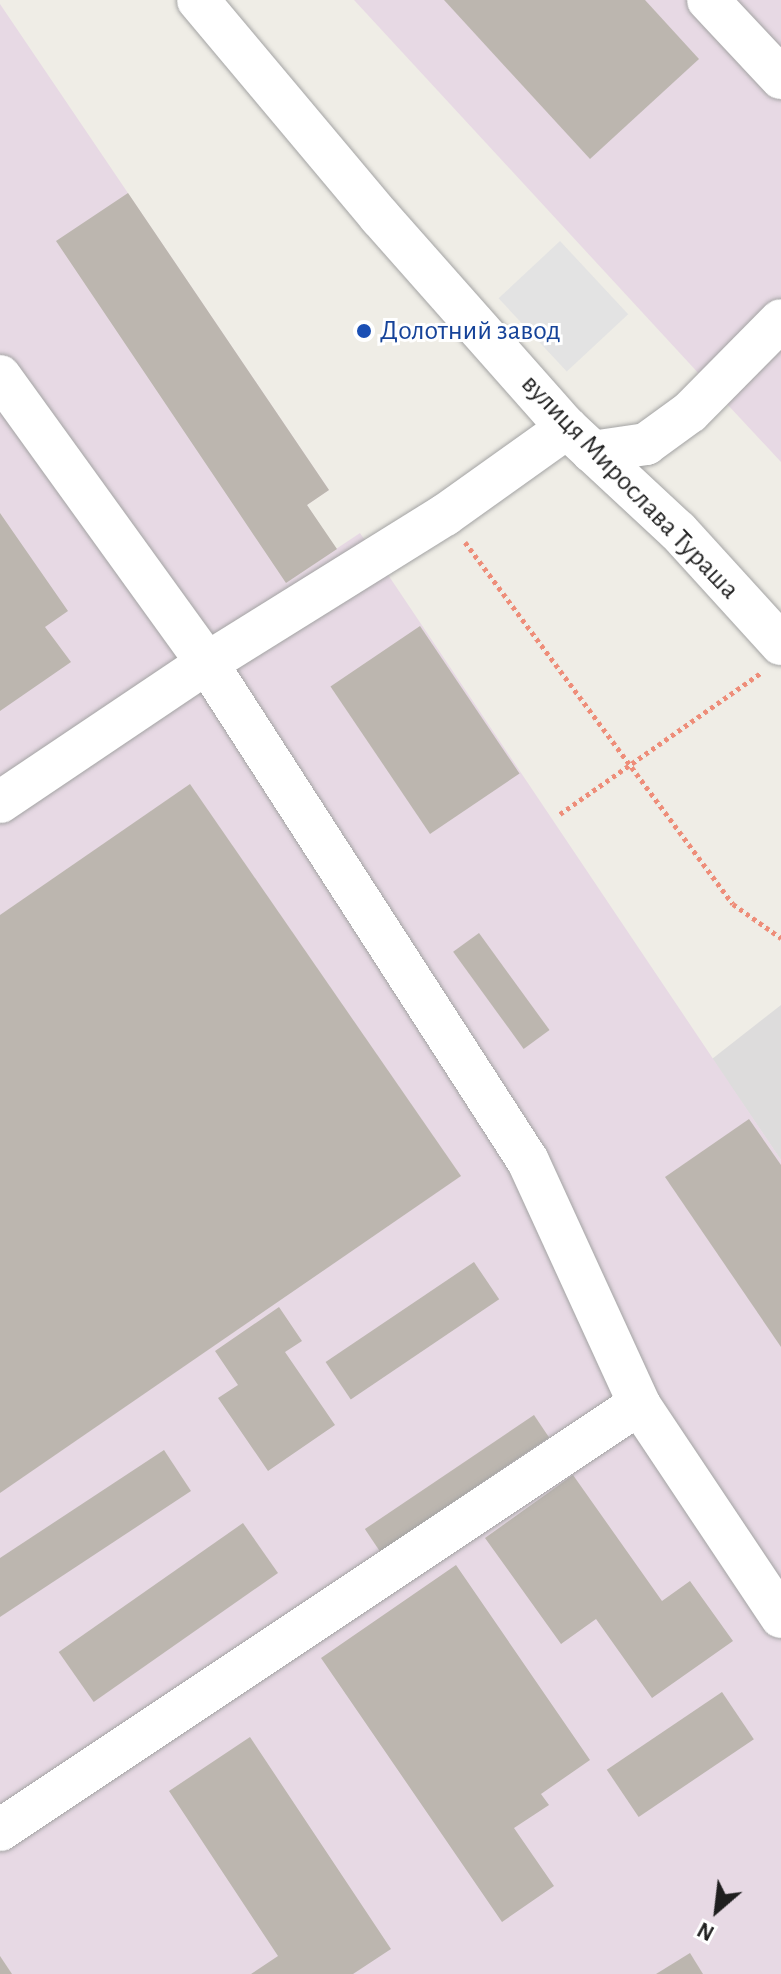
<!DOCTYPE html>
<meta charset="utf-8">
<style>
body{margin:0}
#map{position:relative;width:781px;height:1974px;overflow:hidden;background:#efede6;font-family:"Alegreya Sans",sans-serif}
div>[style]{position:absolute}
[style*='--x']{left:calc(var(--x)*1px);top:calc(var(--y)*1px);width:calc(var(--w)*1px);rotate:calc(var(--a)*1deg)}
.residential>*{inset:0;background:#dddcdc}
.industrial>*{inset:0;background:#e7d9e4}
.parking>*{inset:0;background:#e3e3e3;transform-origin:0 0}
.building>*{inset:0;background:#bcb6af;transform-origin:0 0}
.path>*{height:5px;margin-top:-2.5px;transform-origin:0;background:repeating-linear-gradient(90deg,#ee8d79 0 4px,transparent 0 8px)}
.roads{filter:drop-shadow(0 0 2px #a3a3a3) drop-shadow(0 0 2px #a3a3a3)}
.minor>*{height:42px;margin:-21px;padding:0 21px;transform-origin:21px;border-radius:21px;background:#fff}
.dots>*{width:22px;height:22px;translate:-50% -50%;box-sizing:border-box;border:4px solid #fff;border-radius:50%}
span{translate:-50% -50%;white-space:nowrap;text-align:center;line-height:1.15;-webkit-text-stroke:6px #fff;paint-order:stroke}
.transit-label{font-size:28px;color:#164399}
.left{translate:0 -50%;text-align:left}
.street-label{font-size:28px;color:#1f1f1f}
.north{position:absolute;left:677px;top:1870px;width:80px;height:80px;-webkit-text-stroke:6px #fff;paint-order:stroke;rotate:208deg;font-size:22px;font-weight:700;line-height:32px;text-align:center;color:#1f1f1f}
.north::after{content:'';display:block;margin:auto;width:28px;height:36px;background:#1f1f1f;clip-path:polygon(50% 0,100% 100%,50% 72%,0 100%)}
</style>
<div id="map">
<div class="residential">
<div style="clip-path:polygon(781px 1005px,781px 1160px,712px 1059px)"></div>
</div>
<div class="industrial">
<div style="clip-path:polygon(354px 0,781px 0,781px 462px,713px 389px)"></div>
<div style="clip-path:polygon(0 4px,329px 490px,307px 505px,336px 549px,360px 533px,781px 1160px,781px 1974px,0 1974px)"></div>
</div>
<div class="parking">
<div style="left:560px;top:241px;width:100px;height:84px;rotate:47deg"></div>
</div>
<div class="building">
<div style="clip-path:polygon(444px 0,645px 0,699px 59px,590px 159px)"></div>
<div style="clip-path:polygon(128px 193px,329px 490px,307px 505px,337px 549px,286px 583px,56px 241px)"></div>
<div style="clip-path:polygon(0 513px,68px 611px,45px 627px,71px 662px,0 711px)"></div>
<div style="left:420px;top:626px;width:178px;height:108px;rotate:56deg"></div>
<div style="clip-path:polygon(190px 784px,461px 1176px,0 1493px,0 915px)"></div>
<div style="left:479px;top:933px;width:120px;height:32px;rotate:54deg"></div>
<div style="clip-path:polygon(749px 1119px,781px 1165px,781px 1347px,665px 1177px)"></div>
<div style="left:474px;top:1262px;width:45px;height:179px;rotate:56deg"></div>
<div style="clip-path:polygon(279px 1307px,302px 1341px,285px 1352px,335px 1425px,268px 1471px,218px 1398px,238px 1385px,215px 1351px)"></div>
<div style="left:534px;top:1415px;width:27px;height:204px;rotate:56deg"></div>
<div style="clip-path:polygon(164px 1450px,191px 1491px,0 1617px,0 1558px)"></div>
<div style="clip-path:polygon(573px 1475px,662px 1601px,690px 1581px,733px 1641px,652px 1698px,596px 1619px,561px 1644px,485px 1538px)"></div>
<div style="left:243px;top:1523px;width:61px;height:225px;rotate:55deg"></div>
<div style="clip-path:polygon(456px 1565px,590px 1760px,541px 1794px,549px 1805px,514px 1828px,554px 1886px,502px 1922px,321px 1658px)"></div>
<div style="left:722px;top:1692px;width:57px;height:139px;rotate:56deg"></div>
<div style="clip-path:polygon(250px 1737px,391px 1949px,353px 1974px,251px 1974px,278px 1956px,169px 1791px)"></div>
<div style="clip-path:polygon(690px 1953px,703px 1974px,656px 1974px)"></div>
<div style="clip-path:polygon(0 1956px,12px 1974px,0 1974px)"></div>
</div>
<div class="path">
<div style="--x:465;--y:542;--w:450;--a:53.5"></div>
<div style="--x:733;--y:904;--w:59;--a:35.3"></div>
<div style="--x:560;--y:814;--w:247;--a:-35.1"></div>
</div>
<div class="roads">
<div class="minor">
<div style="--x:198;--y:0;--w:283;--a:50"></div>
<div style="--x:380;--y:217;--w:282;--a:48.5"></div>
<div style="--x:567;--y:428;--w:151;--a:42.9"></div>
<div style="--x:678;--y:531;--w:153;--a:47.7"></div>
<div style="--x:708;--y:0;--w:107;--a:46.9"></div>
<div style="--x:0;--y:376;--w:354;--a:54.2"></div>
<div style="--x:207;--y:663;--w:592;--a:57.2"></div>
<div style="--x:528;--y:1161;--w:267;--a:65.4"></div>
<div style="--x:639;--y:1404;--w:256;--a:56.3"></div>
<div style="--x:592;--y:452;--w:55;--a:-8.4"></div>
<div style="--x:646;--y:444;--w:54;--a:-36"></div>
<div style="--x:690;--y:412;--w:129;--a:-45.3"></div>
<div style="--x:0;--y:802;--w:249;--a:-33.9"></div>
<div style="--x:207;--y:663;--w:280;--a:-31.9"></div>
<div style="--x:445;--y:515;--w:150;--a:-35.5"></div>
<div style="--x:0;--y:1830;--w:768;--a:-33.69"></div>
</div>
</div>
<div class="dots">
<div style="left:364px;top:331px;background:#1a4fb4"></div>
</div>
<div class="transit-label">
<span class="left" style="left:380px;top:331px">Долотний завод</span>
</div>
<div class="street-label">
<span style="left:630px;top:487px;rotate:46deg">вулиця Мирослава Тураша</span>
</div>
<div class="north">N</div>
</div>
